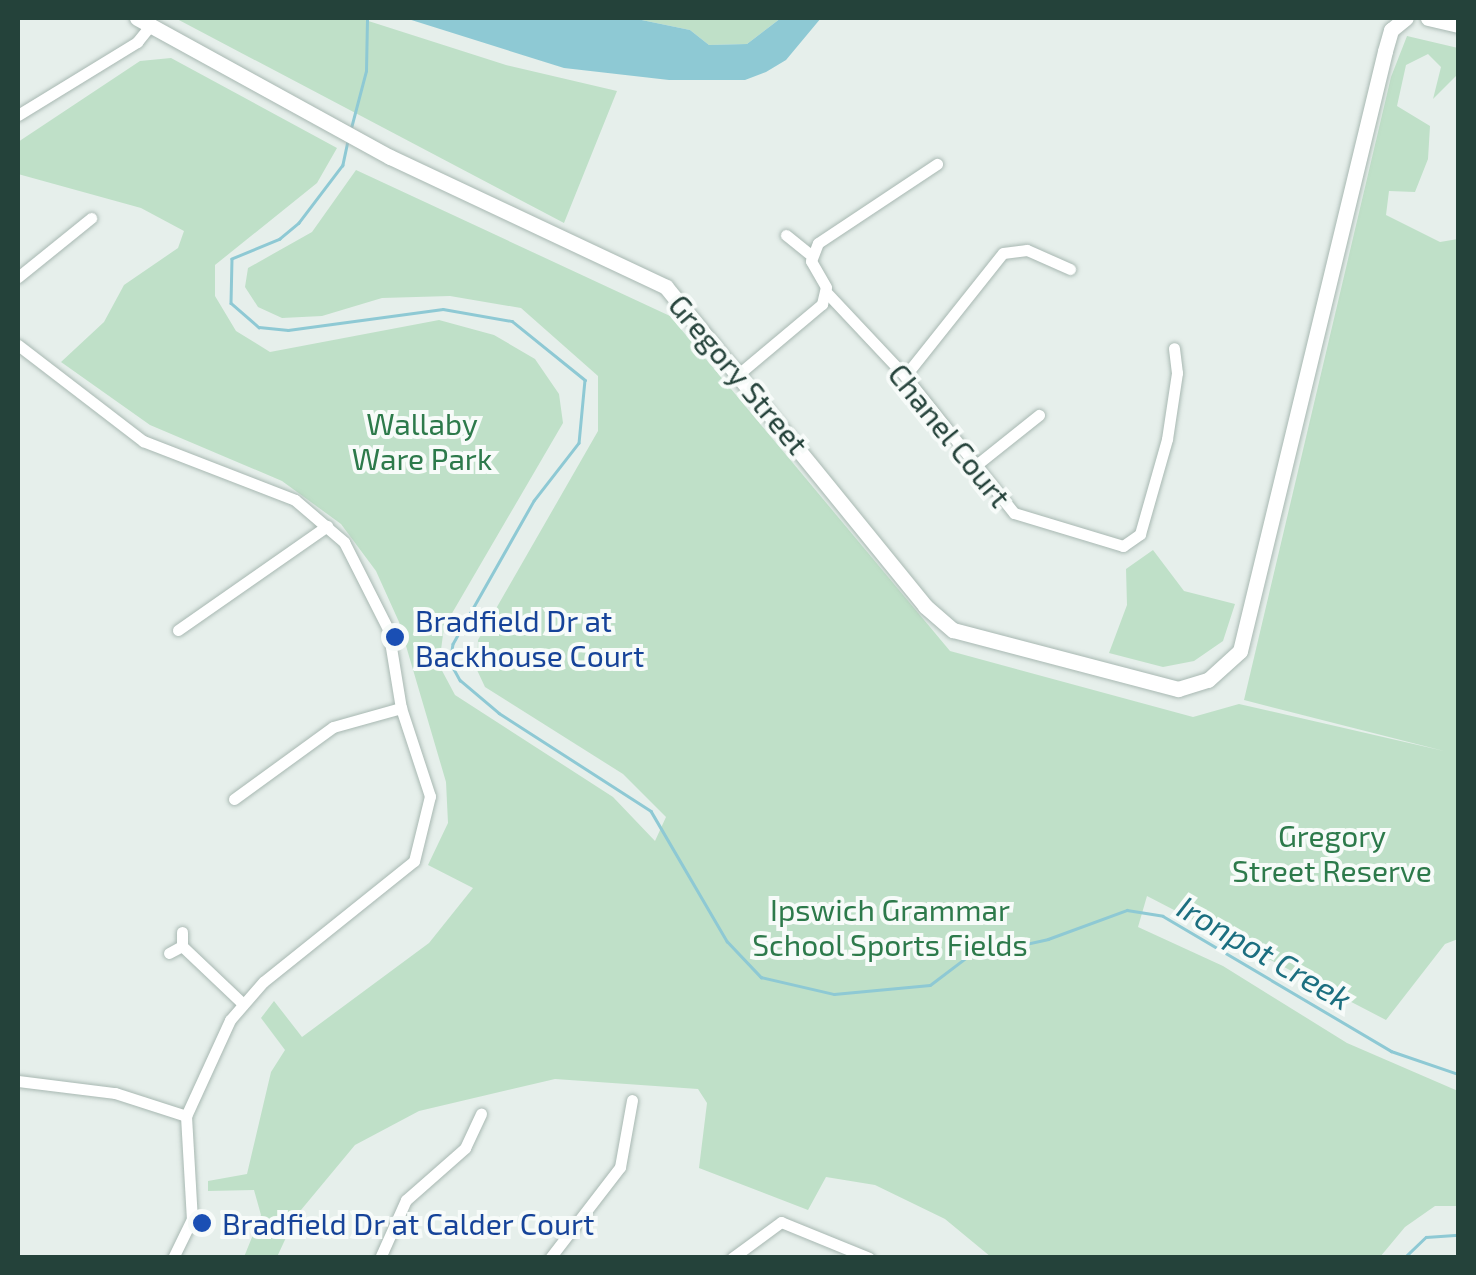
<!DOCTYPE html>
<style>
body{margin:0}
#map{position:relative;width:1476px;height:1275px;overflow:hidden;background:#e6efeb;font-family:"Exo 2",sans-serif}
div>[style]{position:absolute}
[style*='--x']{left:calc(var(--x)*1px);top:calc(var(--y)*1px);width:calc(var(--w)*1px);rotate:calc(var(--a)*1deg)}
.green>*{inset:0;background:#bfe0c8}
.water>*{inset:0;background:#8ec9d4}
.stream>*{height:2.5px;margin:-1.25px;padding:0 1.25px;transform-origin:1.25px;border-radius:1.25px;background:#8ec9d4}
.roads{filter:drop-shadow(0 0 2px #a8b8b2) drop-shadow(0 0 2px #a8b8b2)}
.street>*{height:11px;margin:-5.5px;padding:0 5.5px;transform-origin:5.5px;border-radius:5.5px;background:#fff}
.secondary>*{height:15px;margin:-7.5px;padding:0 7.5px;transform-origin:7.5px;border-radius:7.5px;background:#fff}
.dots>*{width:28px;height:28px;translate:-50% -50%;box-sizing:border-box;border:5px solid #f7fbf9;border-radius:50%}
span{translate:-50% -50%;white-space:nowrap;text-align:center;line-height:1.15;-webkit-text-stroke:8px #f7fbf9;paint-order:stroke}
.street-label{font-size:30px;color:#24423a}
.park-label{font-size:30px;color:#2d7a4b}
.transit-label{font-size:30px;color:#164399}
.left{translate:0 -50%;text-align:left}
.water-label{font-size:32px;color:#1c6f80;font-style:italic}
.frame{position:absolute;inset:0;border:20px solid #24423a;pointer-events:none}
</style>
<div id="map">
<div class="green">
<div style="clip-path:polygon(359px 18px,506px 65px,617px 91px,564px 223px,177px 19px)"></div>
<div style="clip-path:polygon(632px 18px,781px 18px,747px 44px,709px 45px,690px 30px)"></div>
<div style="clip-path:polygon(1407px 36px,1458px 48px,1458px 74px,1433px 99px,1441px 67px,1428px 54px,1406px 65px,1397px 106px,1430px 126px,1428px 159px,1415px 192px,1389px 191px,1386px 215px,1440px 242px,1458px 239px,1458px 939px,1445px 944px,1386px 1020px,1147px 896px,1138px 927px,1223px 966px,1347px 1043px,1458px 1091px,1458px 1206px,1435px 1206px,1405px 1227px,1380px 1257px,991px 1257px,945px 1219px,875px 1185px,826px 1177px,808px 1210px,699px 1168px,707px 1103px,698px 1089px,555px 1079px,419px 1111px,355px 1145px,296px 1216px,277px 1257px,244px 1257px,261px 1215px,254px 1190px,208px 1191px,208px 1181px,247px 1174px,271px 1072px,285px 1050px,261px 1018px,274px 1001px,302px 1037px,429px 943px,473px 888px,428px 865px,448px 823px,446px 782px,399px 622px,376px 571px,341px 524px,282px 481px,150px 425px,61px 362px,104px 322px,124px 285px,178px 248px,184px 231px,141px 208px,18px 174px,18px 142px,140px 61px,171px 58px,337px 148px,317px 183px,215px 265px,215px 296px,236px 331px,270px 352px,439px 320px,494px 335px,535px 359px,559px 394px,563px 423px,444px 627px,439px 665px,455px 695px,613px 797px,655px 841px,666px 817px,623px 774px,485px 687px,477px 670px,478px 640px,598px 431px,598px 376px,521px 308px,450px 296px,382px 298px,322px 316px,282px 318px,258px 307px,245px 287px,248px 268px,312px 232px,356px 170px,670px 316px,950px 651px,1193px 717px,1239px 704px,1444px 751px,1244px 700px,1391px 77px)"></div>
<div style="clip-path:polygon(1153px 550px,1184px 591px,1235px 604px,1223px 641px,1194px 661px,1163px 667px,1109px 653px,1127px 605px,1126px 569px)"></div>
</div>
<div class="water">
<div style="clip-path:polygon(405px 18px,632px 18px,690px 30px,709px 45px,747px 44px,781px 18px,821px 18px,786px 60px,766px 72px,745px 80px,669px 80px,564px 68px)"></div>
</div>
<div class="stream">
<div style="--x:351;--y:128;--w:59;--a:-75.3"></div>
<div style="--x:366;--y:71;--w:53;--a:-88.9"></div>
<div style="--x:348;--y:141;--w:25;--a:102"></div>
<div style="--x:343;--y:165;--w:73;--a:127.2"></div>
<div style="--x:299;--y:223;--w:25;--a:140"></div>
<div style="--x:280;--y:239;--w:52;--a:157.4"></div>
<div style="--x:232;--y:259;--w:44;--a:91.3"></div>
<div style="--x:231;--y:303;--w:37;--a:41"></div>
<div style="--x:259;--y:327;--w:29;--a:6"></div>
<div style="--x:288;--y:330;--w:156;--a:-7.7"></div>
<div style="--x:443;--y:309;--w:70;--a:9.9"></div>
<div style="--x:512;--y:321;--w:94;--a:38.9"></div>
<div style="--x:585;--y:380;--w:63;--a:95.4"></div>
<div style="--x:579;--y:443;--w:73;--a:127.8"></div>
<div style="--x:534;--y:501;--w:164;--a:119.5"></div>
<div style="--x:453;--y:644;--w:18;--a:99"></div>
<div style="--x:450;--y:662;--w:21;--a:61"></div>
<div style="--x:460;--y:680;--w:51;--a:40.2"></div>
<div style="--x:499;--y:713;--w:181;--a:32.8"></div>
<div style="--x:651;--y:811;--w:151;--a:59.7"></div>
<div style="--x:727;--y:941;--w:50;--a:46.6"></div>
<div style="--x:761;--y:977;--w:75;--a:13.1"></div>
<div style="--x:834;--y:994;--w:96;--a:-5.4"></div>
<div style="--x:930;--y:985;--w:46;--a:-37.1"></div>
<div style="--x:967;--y:957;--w:83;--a:-12.5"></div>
<div style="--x:1048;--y:939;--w:84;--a:-20.2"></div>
<div style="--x:1127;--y:910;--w:36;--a:9"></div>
<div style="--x:1163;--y:916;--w:265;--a:30.6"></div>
<div style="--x:1391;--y:1051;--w:71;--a:18.9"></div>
<div style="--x:1404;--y:1258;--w:30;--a:-44"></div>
<div style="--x:1426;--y:1237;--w:32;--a:-4"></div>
</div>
<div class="roads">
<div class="street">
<div style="--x:18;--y:115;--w:140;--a:-31.5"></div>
<div style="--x:137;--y:42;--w:22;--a:-51"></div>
<div style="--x:786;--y:235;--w:32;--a:39"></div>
<div style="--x:18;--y:277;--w:94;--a:-38.9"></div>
<div style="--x:827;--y:293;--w:114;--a:46.8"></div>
<div style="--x:905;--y:376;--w:175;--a:51.5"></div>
<div style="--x:1014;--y:513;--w:114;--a:16.8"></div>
<div style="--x:1123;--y:546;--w:21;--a:-35"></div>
<div style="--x:1140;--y:534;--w:99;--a:-74.1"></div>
<div style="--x:1167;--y:439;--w:67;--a:-81.4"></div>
<div style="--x:1177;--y:373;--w:25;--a:-97"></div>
<div style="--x:18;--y:345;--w:158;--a:37.5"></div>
<div style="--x:143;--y:441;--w:163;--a:21.2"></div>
<div style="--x:295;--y:500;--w:65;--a:40.6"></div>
<div style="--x:344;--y:542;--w:97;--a:63.2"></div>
<div style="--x:388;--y:629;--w:80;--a:80.7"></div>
<div style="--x:401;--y:708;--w:93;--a:71.8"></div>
<div style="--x:430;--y:796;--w:67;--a:103.8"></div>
<div style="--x:414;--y:861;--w:193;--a:141.3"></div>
<div style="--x:263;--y:982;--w:50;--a:131"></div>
<div style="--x:230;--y:1020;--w:106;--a:114.6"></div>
<div style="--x:186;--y:1116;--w:103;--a:86.7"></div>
<div style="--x:192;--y:1219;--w:43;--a:116"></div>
<div style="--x:741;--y:372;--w:106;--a:-40"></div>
<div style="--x:822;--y:304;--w:17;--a:-77"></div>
<div style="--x:826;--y:287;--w:30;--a:-120"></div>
<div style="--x:811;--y:261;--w:19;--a:-69"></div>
<div style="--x:818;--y:243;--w:143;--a:-33.6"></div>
<div style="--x:905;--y:376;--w:157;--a:-51.5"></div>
<div style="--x:1003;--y:253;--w:24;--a:-7"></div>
<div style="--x:1027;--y:250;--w:47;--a:23.8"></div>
<div style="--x:975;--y:466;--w:82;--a:-38.6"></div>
<div style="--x:178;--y:630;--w:182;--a:-34.9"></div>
<div style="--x:234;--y:799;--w:122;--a:-36"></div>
<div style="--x:333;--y:727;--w:71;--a:-15.6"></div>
<div style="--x:182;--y:946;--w:81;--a:43.5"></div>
<div style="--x:169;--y:953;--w:15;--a:-28"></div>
<div style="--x:182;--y:946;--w:14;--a:-90"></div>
<div style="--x:18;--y:1081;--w:98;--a:7.1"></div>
<div style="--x:115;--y:1093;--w:75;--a:17.9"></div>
<div style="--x:380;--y:1258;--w:64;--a:-65.9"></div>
<div style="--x:406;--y:1200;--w:79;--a:-41.4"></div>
<div style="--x:465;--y:1148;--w:38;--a:-65"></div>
<div style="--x:550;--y:1258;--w:115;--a:-52.4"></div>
<div style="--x:620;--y:1167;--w:68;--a:-79.8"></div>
<div style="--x:732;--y:1258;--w:61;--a:-36.3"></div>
<div style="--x:781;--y:1222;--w:95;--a:22.2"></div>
</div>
<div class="secondary">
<div style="--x:137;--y:18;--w:289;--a:28.8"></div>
<div style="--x:390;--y:157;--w:305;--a:25.2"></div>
<div style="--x:666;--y:287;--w:411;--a:50.9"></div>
<div style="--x:925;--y:606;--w:37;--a:41"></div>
<div style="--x:953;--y:630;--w:233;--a:14.7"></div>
<div style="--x:1178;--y:689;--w:31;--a:-17"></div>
<div style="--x:1208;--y:680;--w:43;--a:-42.2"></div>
<div style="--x:1240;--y:651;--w:617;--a:-76.41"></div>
<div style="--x:1385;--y:51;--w:22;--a:-74"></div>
<div style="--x:1391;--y:30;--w:19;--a:-39"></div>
<div style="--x:1428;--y:18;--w:31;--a:13"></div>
</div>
</div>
<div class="dots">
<div style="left:395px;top:637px;background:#1a4fb4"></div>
<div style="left:202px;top:1223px;background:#1a4fb4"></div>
</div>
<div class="street-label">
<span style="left:739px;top:374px;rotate:50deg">Gregory Street</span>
<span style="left:950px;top:435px;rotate:51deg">Chanel Court</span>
</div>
<div class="park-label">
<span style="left:422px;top:440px">Wallaby<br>Ware Park</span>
<span style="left:1332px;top:852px">Gregory<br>Street Reserve</span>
<span style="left:890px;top:926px">Ipswich Grammar<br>School Sports Fields</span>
</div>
<div class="transit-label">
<span class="left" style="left:415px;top:637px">Bradfield Dr at<br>Backhouse Court</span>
<span class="left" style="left:222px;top:1223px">Bradfield Dr at Calder Court</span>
</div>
<div class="water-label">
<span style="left:1265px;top:952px;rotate:30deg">Ironpot Creek</span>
</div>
<div class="frame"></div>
</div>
